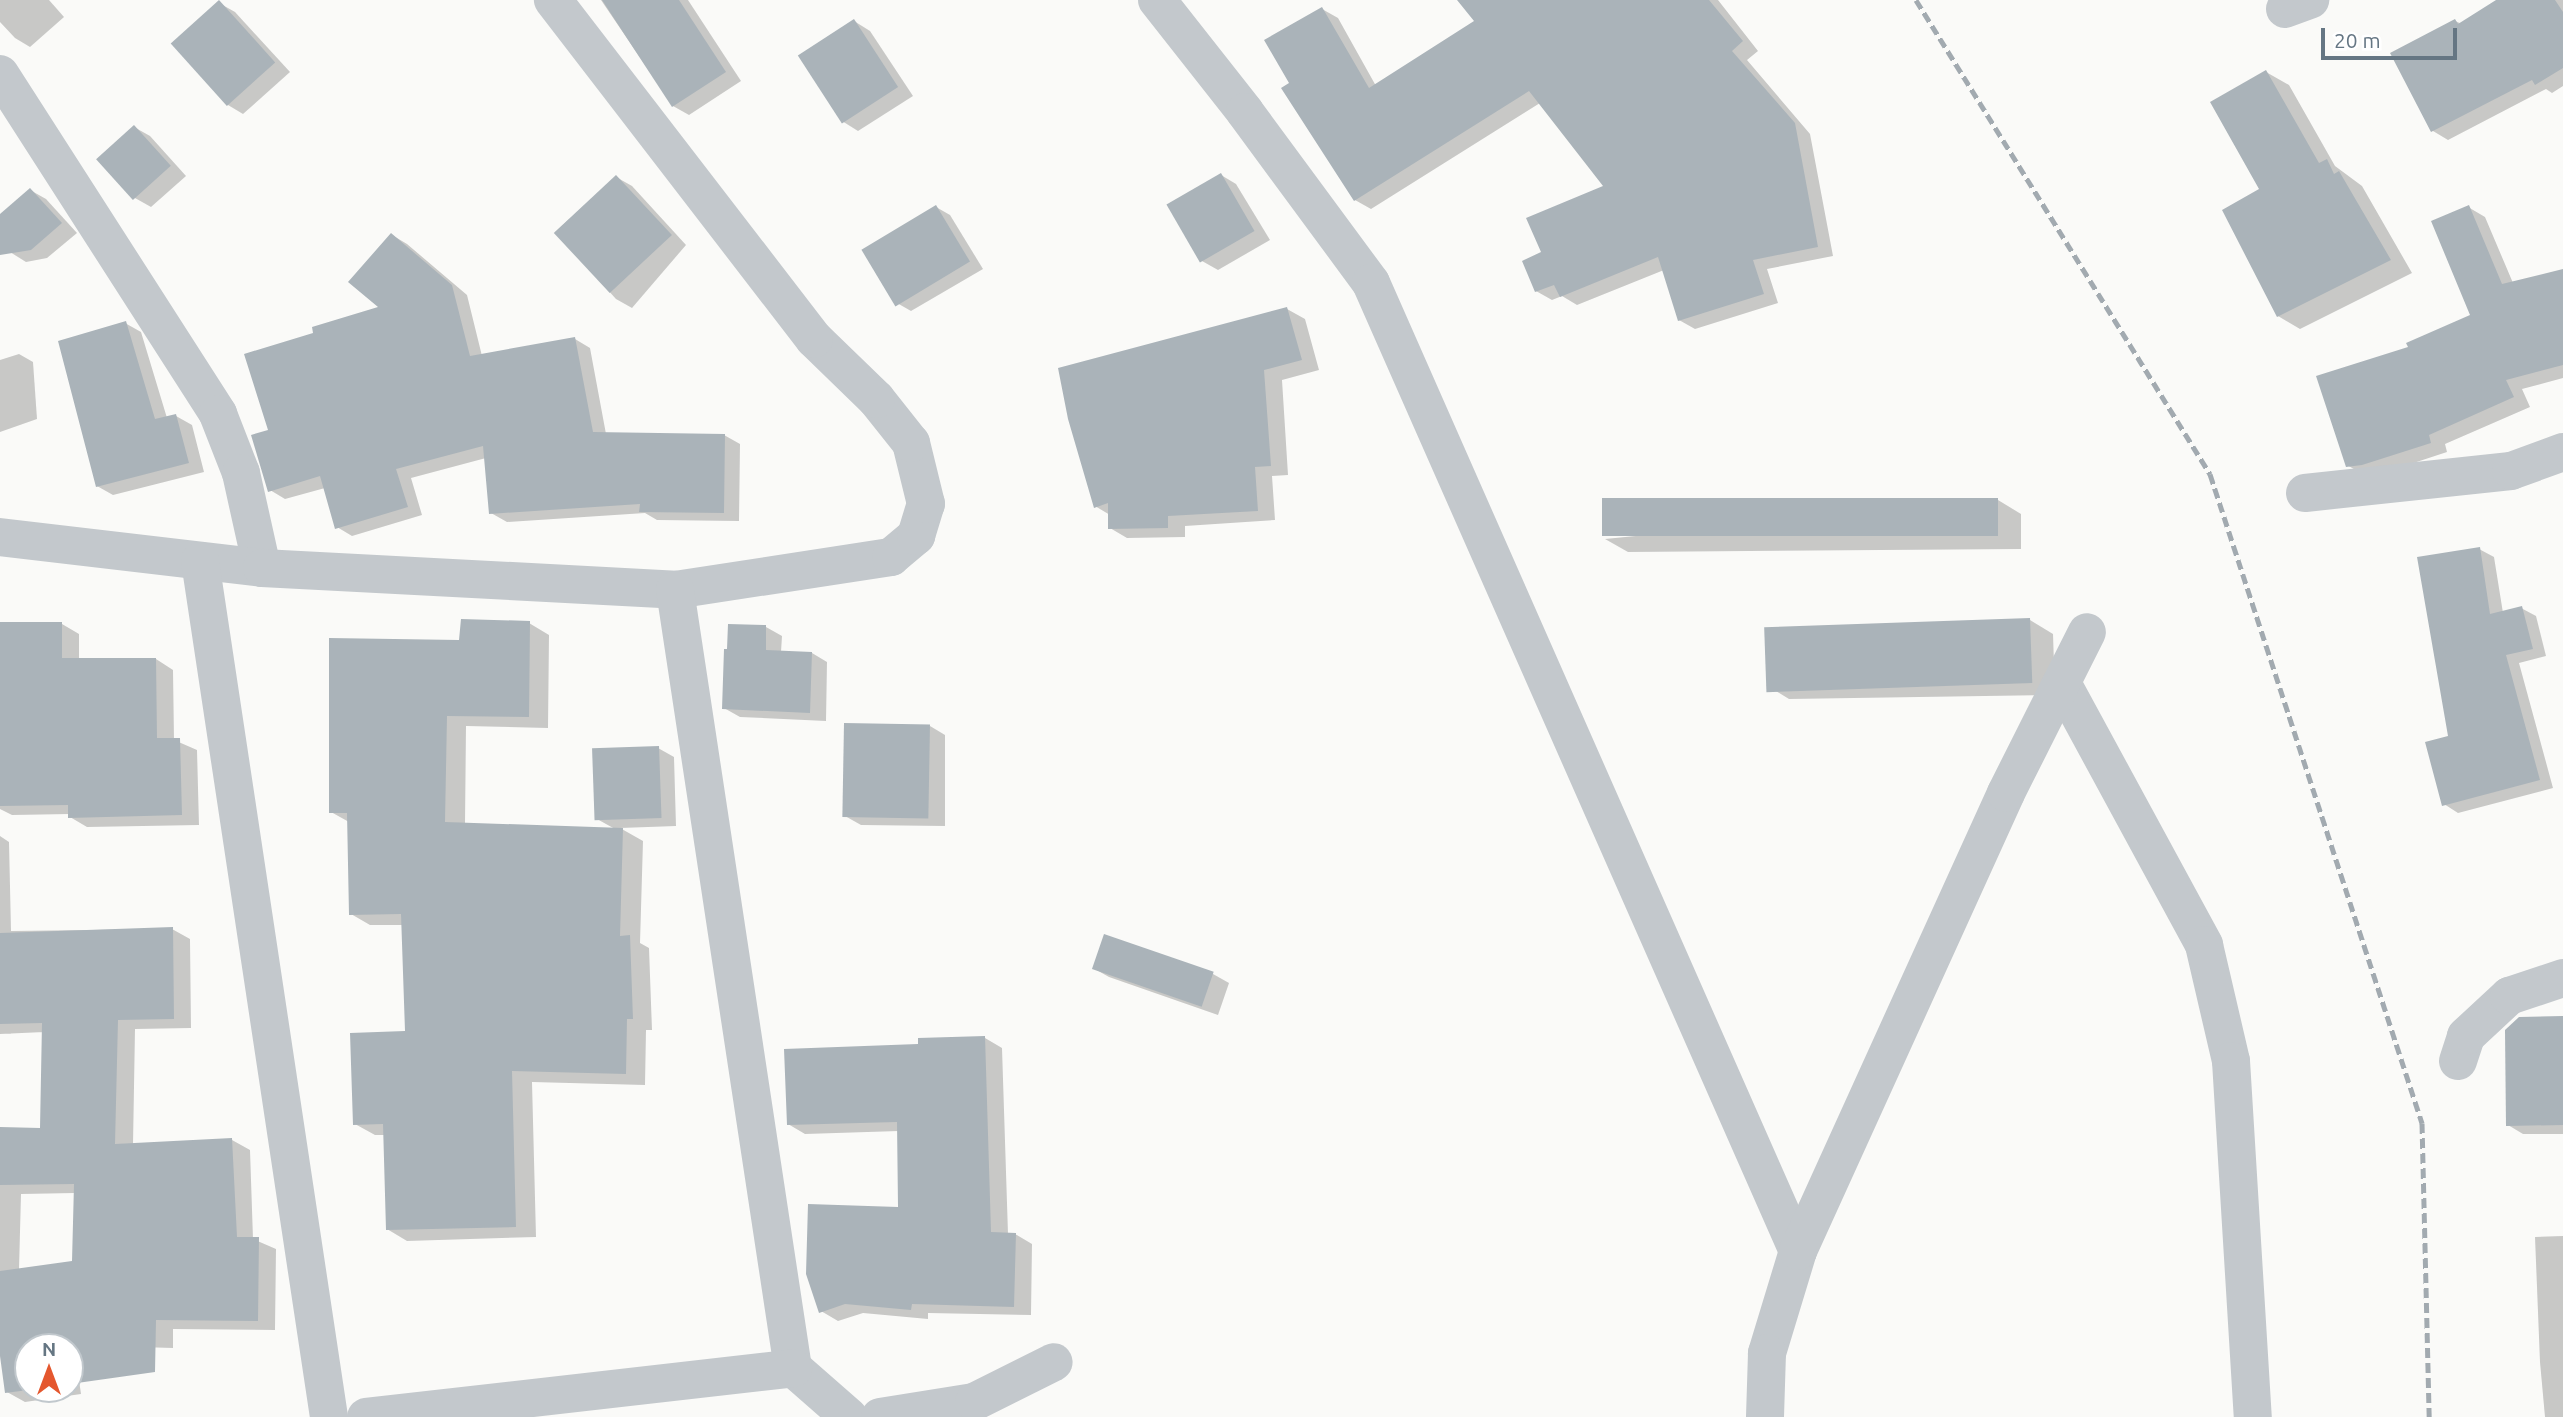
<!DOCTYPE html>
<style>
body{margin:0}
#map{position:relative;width:2563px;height:1417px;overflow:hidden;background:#fafaf8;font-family:Ubuntu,sans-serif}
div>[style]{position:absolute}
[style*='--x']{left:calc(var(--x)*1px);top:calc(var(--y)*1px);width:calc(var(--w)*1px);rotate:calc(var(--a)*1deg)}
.shadow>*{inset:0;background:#0003}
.building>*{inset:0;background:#aab3b9;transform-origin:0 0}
.minor>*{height:38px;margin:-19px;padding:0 19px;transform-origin:19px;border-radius:19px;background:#c3c8cc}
.rail>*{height:5px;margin-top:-2.5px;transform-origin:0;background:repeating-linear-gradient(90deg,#a2aab0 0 10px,transparent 0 15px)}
span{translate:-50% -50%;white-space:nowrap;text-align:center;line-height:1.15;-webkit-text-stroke:7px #fff;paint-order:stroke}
.north{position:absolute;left:14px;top:1333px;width:70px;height:70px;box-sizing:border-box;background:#fff;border:2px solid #c1c8cd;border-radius:50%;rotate:0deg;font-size:19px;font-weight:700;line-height:28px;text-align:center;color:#657683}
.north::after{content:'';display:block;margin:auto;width:24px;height:32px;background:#e4572e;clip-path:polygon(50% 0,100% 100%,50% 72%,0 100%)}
.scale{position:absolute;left:2321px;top:28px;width:136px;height:32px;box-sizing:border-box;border:4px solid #657683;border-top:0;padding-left:9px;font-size:21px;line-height:24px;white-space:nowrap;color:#657683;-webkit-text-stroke:5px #fff;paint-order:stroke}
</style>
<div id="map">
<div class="shadow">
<div style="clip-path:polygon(0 0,49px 0,64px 17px,30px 47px,15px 38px,0 22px)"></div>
<div style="clip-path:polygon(601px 0,688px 0,741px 81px,689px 115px,673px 106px)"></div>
<div style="clip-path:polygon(1459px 0,1718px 0,1758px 51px,1747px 60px,1810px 134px,1833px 256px,1767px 269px,1778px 303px,1695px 329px,1679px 320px,1664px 270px,1577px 305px,1562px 296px,1552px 300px,1536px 291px,1543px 253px,1606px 187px,1540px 103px,1371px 209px,1355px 200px,1291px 84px,1322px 9px,1338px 18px,1376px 86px,1476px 21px)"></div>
<div style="clip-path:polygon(2500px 0,2563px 0,2563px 86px,2552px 93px,2546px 89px,2448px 140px,2433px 131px,2455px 21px,2462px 24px)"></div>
<div style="clip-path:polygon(219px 3px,235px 12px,290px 72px,243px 114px,228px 105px,173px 44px)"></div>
<div style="clip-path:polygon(854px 21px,870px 31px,913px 96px,858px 131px,842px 121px)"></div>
<div style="clip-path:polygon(2266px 72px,2289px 85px,2335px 166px,2362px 186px,2412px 273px,2300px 329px,2278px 316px)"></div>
<div style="clip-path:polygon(134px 127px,150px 136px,186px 176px,151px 207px,135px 198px)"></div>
<div style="clip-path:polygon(1221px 175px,1236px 184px,1270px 240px,1218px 270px,1202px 261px)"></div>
<div style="clip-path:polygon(616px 177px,632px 186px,686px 245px,632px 308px,616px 299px,555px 232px)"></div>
<div style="clip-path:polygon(30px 190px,46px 199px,77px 233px,47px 258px,26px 262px,10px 252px,0 242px,0 217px)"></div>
<div style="clip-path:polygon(936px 207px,950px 215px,983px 269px,911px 311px,897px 303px,864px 252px)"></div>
<div style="clip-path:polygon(2468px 207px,2485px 217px,2513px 283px,2563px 271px,2563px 378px,2522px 389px,2530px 407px,2445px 444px,2447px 452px,2380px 474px,2364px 475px,2347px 465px,2410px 348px,2472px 316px)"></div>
<div style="clip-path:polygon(392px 235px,407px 244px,467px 295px,482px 356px,575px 339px,590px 348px,606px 434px,724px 435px,740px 444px,739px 521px,657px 520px,645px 513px,507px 522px,491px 513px,486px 458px,411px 478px,422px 515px,352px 536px,337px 527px,325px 488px,285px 499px,270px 490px,270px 431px,316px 334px,382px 308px)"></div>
<div style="clip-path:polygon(1287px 309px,1305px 319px,1319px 370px,1282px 380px,1288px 475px,1272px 476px,1275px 520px,1185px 526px,1185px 537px,1127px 538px,1110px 528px,1110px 515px,1095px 506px)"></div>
<div style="clip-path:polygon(125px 323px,141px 332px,167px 418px,176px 416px,192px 425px,204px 472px,113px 495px,97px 486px)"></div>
<div style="clip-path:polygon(19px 354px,33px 362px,37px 419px,0 432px,0 360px)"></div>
<div style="clip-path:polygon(1998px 500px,2021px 514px,2021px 549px,1628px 552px,1605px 539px)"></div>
<div style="clip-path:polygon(2479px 549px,2494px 557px,2503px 613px,2521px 608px,2536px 616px,2546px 656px,2519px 663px,2553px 788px,2458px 813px,2444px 804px)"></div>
<div style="clip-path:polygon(2030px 620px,2053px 634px,2055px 695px,1789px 699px,1766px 685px)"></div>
<div style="clip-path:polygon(529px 623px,549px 635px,548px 728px,466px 726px,465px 825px,615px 829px,597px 819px,658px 748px,674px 757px,676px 826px,620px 828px,643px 841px,640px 943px,649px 948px,652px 1030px,646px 1030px,645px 1085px,532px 1082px,536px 1237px,407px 1241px,387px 1229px,385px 1135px,375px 1135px,355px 1124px,407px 1033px,403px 925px,370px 925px,351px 914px,349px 822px,331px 812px,460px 642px)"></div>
<div style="clip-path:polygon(0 624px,62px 624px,79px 634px,79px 660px,156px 659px,173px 670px,174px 740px,197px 750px,199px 825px,87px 827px,70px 817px,70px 814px,12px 815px,0 809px)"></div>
<div style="clip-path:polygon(766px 627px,782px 636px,781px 652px,812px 653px,827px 662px,826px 721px,740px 717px,724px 708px)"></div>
<div style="clip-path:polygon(930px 726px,945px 735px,945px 826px,861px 825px,845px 816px)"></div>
<div style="clip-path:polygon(evenodd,0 836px,9px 842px,11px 931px,172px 929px,190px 939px,191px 1028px,135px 1029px,133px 1145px,232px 1140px,250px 1150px,253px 1239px,276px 1249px,275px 1330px,173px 1329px,173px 1348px,74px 1345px,81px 1394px,25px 1402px,7px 1392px,0 1343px,0 1129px,41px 1129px,44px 1032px,0 1034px,0 836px,75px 1193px,74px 1262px,19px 1270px,21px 1194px,75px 1193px,0 836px,28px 1347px,70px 1347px,70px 1389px,28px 1389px,28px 1347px)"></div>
<div style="clip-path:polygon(1093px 968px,1213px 974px,1229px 983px,1218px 1015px,1109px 977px)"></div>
<div style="clip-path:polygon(2563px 1017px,2563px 1134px,2523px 1134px,2508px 1125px)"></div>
<div style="clip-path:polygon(985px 1038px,1002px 1048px,1008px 1234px,1015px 1234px,1032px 1244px,1031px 1315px,928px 1313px,928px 1319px,863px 1313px,838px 1321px,821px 1311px,900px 1209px,899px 1131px,805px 1134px,788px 1124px,920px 1045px)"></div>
<div style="clip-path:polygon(2563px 1236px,2563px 1417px,2545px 1417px,2540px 1362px,2535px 1237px)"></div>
</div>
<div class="building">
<div style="left:219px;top:0;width:84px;height:65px;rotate:48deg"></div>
<div style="clip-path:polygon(602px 0,679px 0,726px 72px,672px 107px)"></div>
<div style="clip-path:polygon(1457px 0,1709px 0,1743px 41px,1732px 51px,1795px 123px,1818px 247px,1753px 260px,1764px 294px,1678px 321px,1658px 257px,1560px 297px,1554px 285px,1535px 292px,1522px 261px,1541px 252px,1526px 218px,1603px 186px,1529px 91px,1354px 201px,1281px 88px,1289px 83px,1264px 40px,1322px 7px,1369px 88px,1474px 21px)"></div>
<div style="clip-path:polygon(2496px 0,2555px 0,2563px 12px,2563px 68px,2535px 85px,2532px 80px,2431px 132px,2390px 53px,2455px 19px,2458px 24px)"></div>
<div style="left:854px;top:19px;width:81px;height:67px;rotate:57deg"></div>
<div style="clip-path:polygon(2266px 70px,2319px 163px,2327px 159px,2334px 174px,2339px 171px,2391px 260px,2277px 317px,2222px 210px,2259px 189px,2210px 102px)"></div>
<div style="left:134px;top:125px;width:55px;height:51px;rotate:48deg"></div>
<div style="left:1221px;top:173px;width:67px;height:63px;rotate:60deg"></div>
<div style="left:616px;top:175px;width:82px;height:85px;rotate:47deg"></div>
<div style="clip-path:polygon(30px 188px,62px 223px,31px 250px,0 255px,0 214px)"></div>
<div style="left:936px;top:205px;width:66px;height:87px;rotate:59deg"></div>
<div style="clip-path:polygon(2469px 205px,2502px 284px,2563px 269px,2563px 365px,2506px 380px,2514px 397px,2429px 435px,2431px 443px,2362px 465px,2346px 467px,2316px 376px,2408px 347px,2406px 343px,2470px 315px,2431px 221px)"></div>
<div style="clip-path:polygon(391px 233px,452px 285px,470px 356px,575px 337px,593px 432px,725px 434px,724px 513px,639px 512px,640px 504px,489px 514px,483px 446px,396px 469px,408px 507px,335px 529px,320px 476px,268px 492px,251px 435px,268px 430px,244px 354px,313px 333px,312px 327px,378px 307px,348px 282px)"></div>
<div style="clip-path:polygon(1287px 307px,1302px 360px,1264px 370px,1271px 466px,1255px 467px,1258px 511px,1168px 516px,1168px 528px,1108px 529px,1108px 503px,1094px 508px,1068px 419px,1058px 368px)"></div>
<div style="clip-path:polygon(126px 321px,155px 419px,176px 414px,189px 463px,96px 487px,58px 341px)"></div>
<div style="left:1998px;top:498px;width:38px;height:396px;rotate:90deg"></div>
<div style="clip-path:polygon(2480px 547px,2490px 614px,2522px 606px,2533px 649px,2506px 655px,2540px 780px,2442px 806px,2425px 742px,2448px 736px,2417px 557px)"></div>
<div style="left:2030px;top:618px;width:65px;height:266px;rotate:88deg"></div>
<div style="clip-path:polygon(461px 619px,530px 621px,529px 717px,447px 716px,445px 822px,623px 828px,620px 936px,630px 935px,633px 1019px,627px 1019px,626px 1074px,512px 1071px,516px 1227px,386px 1230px,383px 1124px,353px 1125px,350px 1033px,405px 1031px,401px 914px,349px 915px,347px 813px,329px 813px,329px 638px,459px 640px)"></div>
<div style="clip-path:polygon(0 622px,62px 622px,62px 658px,156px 658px,157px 738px,180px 738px,182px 815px,68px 818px,68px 805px,0 806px)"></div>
<div style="clip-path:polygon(728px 624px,766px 625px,766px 650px,812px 652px,810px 713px,722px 709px,724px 649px,727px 649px)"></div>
<div style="left:844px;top:723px;width:86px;height:94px;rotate:1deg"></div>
<div style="left:659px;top:746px;width:72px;height:67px;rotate:88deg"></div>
<div style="clip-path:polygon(173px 927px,174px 1019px,118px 1020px,115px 1144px,232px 1138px,237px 1237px,259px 1237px,258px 1321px,156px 1320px,155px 1372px,70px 1384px,70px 1347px,28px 1347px,28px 1389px,36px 1389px,5px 1393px,0 1356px,0 1271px,72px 1261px,74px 1184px,0 1185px,0 1127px,40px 1128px,42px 1023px,0 1024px,0 933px)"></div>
<div style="left:1104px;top:934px;width:116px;height:37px;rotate:19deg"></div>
<div style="clip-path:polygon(2563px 1016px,2563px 1125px,2506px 1126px,2505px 1030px,2519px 1017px)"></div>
<div style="clip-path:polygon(985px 1036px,991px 1232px,1016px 1233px,1014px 1307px,912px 1304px,911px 1310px,845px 1304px,819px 1313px,806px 1274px,808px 1204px,898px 1207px,897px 1122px,787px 1125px,784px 1049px,918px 1044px,918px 1038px)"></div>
</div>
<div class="minor">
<div style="--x:1157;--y:0;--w:142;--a:51.8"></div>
<div style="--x:1245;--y:112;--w:212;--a:53.6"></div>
<div style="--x:1371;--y:283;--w:1058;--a:66.2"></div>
<div style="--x:1798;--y:1251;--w:107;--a:106.9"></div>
<div style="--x:1767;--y:1353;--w:64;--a:91.8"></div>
<div style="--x:2285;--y:9;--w:27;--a:-20"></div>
<div style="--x:0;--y:74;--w:404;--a:57.3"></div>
<div style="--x:218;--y:414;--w:63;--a:68.7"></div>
<div style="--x:241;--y:473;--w:97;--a:77.5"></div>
<div style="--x:2305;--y:493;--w:207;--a:-6.1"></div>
<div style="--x:2511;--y:471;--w:55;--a:-20.1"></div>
<div style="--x:0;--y:537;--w:264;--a:6.7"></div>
<div style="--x:262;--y:568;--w:414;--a:3"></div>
<div style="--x:675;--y:590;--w:219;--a:-8.7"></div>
<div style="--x:891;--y:557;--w:33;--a:-40"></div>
<div style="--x:916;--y:536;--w:34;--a:-73"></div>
<div style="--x:926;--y:504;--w:63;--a:-103.8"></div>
<div style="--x:911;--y:443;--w:56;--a:-128.5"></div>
<div style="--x:876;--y:399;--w:86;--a:-135.9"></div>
<div style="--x:814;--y:339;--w:428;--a:-127.6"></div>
<div style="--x:200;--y:561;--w:866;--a:81.43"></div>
<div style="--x:675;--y:590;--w:787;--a:81.38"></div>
<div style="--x:793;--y:1368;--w:74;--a:41.2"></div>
<div style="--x:2062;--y:683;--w:298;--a:61.5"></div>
<div style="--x:2204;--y:945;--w:119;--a:76.9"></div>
<div style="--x:2231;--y:1061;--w:357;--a:86.5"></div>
<div style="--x:2458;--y:1061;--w:26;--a:-72"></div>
<div style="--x:2466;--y:1036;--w:59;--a:-42.9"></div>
<div style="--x:2509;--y:996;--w:57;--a:-18.4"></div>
<div style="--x:1798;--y:1251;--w:503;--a:-65.57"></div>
<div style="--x:2006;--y:793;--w:180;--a:-63.3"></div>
<div style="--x:366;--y:1417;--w:430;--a:-6.5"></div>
<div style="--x:880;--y:1417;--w:95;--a:-9.1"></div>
<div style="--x:974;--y:1402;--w:89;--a:-26.6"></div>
</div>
<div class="rail">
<div style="--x:1916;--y:0;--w:558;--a:58.19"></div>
<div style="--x:2210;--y:474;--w:683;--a:71.91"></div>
<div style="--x:2422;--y:1123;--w:294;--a:88.6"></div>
</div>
<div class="north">N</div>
<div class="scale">20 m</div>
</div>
